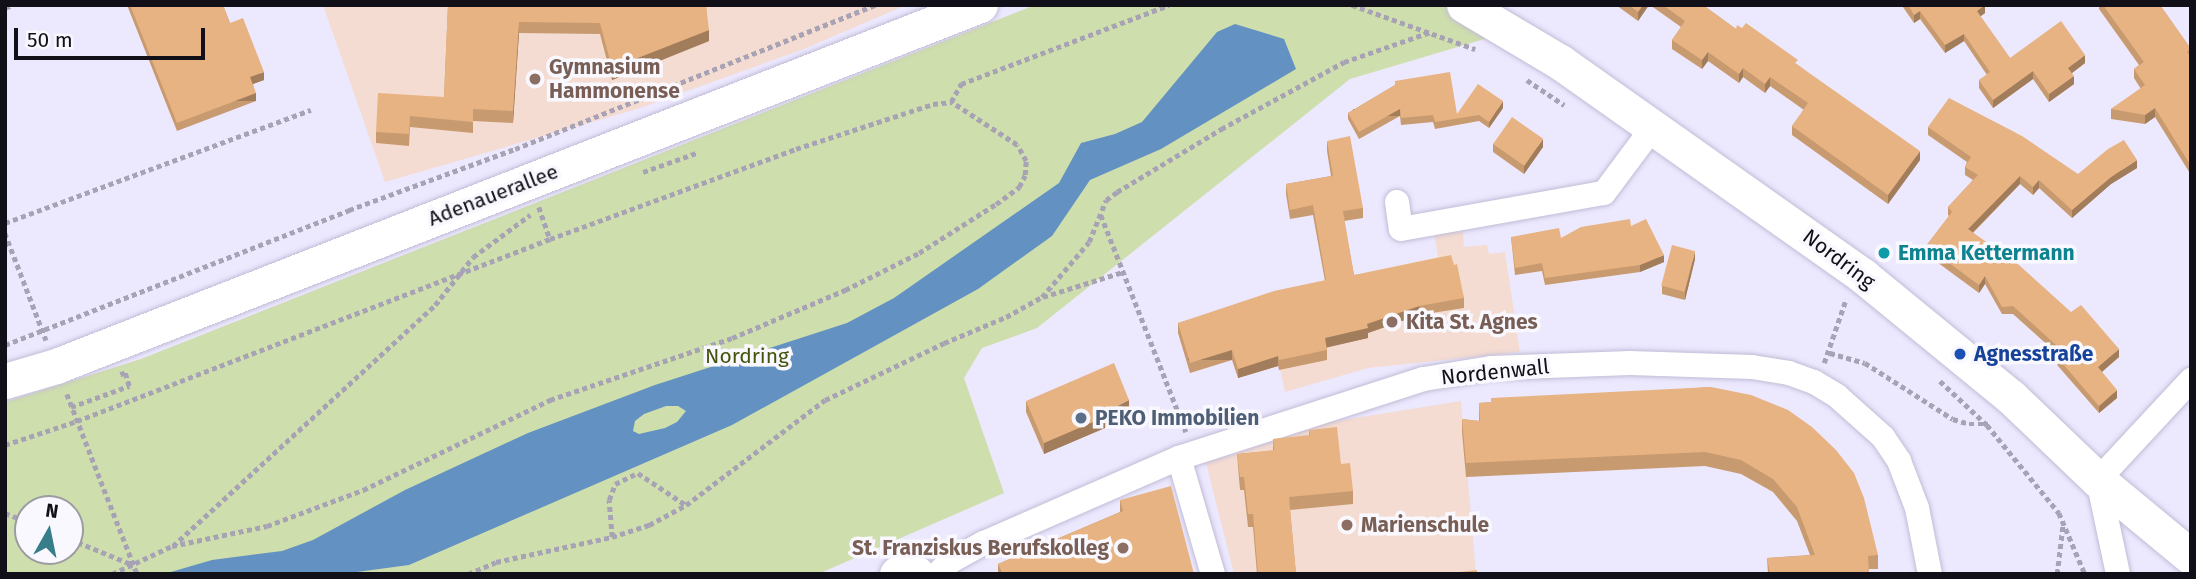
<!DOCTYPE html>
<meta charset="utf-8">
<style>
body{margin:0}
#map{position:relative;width:2196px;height:579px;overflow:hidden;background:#ece8fe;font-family:"Fira Sans",sans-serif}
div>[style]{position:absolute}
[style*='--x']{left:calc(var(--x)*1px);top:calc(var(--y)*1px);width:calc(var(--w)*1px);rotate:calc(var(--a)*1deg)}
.education>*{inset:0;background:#f4dcd2}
.green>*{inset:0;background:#cedead}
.water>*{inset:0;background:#6391c2}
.path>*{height:4.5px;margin-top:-2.25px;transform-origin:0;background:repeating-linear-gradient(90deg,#a7a3b5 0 5px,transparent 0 8.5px)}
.roads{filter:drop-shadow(0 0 2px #c1bcd6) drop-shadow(0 0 2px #c1bcd6)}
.minor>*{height:24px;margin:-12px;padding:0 12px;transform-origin:12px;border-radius:12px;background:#fff}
.secondary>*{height:35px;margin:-17.5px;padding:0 17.5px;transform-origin:17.5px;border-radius:17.5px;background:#fff}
.wall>*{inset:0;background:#c89a70}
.shaded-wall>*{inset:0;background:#a27d5b;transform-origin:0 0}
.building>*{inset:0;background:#e8b382;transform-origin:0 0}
.dots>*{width:19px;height:19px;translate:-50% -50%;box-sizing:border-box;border:4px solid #f9f8fe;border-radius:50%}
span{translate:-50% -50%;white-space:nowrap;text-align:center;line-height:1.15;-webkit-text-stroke:7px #f9f8fe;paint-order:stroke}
.education-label{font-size:21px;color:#785e54;font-weight:700}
.left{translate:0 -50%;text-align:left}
.right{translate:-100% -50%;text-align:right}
.street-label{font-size:21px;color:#110f18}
.culture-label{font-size:21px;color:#0d838f;font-weight:700}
.transit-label{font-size:21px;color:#164399;font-weight:700}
.park-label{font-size:21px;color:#43550d}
.service-label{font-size:21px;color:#4e5e75;font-weight:700}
.frame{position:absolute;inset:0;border:7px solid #110f18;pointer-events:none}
.north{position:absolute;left:14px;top:495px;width:70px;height:70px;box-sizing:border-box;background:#f9f8fe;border:2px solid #9c9ba2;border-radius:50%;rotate:9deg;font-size:19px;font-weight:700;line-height:28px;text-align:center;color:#110f18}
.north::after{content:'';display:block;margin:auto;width:24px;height:32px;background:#387e8a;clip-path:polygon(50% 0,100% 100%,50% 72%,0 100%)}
.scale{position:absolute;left:14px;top:28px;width:191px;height:32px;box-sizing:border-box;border:4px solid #110f18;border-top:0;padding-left:9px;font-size:21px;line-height:24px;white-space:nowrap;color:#110f18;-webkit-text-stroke:5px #f9f8fe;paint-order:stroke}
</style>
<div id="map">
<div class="education">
<div style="clip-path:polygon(323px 5px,906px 5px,804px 49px,640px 108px,385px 182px)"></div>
<div style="clip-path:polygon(1463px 231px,1464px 247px,1487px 245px,1489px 254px,1505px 252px,1520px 352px,1368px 368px,1285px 392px,1264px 295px,1438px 257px,1434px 233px)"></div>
<div style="clip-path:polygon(1461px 401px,1476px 574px,1234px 574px,1206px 463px,1330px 422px)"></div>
</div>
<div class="green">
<div style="clip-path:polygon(evenodd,1035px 5px,1445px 5px,1498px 35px,1350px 79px,1037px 328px,982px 348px,964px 378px,1004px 493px,818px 574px,5px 574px,5px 402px,141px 359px,1035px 5px,28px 509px,70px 509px,70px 551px,28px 551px,28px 509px)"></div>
</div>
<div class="water">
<div style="clip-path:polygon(evenodd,1235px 24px,1284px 39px,1296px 69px,1161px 149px,1090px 180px,1052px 236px,978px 289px,732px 425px,409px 565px,342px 574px,164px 574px,212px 560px,282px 551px,313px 540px,405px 490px,528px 433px,655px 385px,847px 323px,894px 298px,1059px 183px,1081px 143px,1115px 134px,1142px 122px,1217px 32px,1235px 24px,666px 406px,678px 406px,686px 411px,677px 422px,665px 428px,639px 434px,633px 431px,635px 421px,644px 414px,666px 406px)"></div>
</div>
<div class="path">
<div style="--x:1352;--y:5;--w:131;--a:19.7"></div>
<div style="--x:5;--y:8;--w:8;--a:-23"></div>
<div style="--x:1527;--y:80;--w:45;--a:34"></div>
<div style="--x:643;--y:172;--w:59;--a:-19.7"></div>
<div style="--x:539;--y:207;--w:34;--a:71"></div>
<div style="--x:1101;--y:215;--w:233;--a:68.6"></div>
<div style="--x:5;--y:223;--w:326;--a:-20.3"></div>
<div style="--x:5;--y:233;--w:115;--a:69"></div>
<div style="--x:1043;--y:297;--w:84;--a:-17.4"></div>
<div style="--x:5;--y:345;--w:370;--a:-21.4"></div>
<div style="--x:349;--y:210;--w:177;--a:-20.2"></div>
<div style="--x:515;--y:149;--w:388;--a:-21.8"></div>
<div style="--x:1830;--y:353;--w:36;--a:16"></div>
<div style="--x:1865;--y:363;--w:104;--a:32.5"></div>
<div style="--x:1953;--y:419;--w:17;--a:17"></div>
<div style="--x:1969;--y:424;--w:19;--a:0"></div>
<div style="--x:1824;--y:363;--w:68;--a:-71"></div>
<div style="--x:1940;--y:381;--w:64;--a:43.1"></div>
<div style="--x:1987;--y:425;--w:114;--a:50.7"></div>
<div style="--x:2059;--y:513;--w:66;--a:66.9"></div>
<div style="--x:67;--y:394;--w:193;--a:68.7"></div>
<div style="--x:71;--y:407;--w:62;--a:-19.9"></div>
<div style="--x:129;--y:386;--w:14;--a:-107"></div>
<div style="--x:125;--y:373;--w:5;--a:158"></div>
<div style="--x:5;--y:445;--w:76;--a:-18.4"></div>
<div style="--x:77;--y:421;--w:507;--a:-21.05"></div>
<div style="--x:550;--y:239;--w:262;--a:-20.1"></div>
<div style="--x:796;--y:149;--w:144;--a:-18.2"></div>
<div style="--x:933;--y:104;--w:18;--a:-6"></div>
<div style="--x:951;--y:102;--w:21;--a:-61"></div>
<div style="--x:961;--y:84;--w:222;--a:-20.8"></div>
<div style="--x:5;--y:513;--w:25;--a:21"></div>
<div style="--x:612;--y:537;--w:37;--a:-95"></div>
<div style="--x:609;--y:500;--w:17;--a:-69"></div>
<div style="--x:615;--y:484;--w:25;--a:-26"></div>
<div style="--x:638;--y:473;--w:58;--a:33.7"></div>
<div style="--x:70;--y:539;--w:66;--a:22.3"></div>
<div style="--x:173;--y:546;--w:356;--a:-42.6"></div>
<div style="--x:435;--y:305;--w:61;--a:-51.6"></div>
<div style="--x:473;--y:257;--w:71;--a:-36.4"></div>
<div style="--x:112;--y:574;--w:66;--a:-25"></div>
<div style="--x:172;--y:546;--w:97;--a:-11.9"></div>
<div style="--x:267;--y:526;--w:103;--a:-20.6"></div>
<div style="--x:363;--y:490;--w:208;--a:-25.7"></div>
<div style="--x:550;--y:400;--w:192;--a:-18.8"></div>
<div style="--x:732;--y:338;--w:123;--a:-23"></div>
<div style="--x:845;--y:290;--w:83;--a:-26.6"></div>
<div style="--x:919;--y:253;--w:91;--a:-32.5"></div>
<div style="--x:996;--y:204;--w:29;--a:-36"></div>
<div style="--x:1019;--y:187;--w:13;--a:-63"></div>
<div style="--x:1025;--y:175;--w:14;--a:-86"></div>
<div style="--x:1026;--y:161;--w:18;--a:-119"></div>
<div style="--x:1017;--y:145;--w:79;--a:-146.9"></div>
<div style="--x:468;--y:574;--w:30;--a:-23"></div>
<div style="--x:496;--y:562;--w:119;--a:-12.2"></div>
<div style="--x:612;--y:537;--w:39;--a:-18"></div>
<div style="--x:649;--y:525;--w:42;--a:-28.4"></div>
<div style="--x:686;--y:505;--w:174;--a:-37.1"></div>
<div style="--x:825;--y:400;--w:132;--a:-25.6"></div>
<div style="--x:944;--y:343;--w:67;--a:-22.8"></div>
<div style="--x:1006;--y:317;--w:41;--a:-29.1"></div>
<div style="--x:1042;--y:297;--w:72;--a:-49.5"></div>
<div style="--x:1089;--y:242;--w:45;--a:-68"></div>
<div style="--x:1106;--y:200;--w:14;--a:-36"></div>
<div style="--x:1117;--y:192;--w:122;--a:-31.2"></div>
<div style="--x:1221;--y:129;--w:140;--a:-28.6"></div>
<div style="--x:1344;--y:62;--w:91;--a:-19.2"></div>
<div style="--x:2057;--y:574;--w:51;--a:-83.3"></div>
</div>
<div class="roads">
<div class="minor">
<div style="--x:1397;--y:202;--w:27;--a:82"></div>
<div style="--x:1401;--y:229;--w:206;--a:-10.1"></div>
<div style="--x:1604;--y:193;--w:84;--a:-53.3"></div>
<div style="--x:1179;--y:458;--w:121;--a:73.7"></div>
<div style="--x:937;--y:574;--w:19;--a:-43"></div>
<div style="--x:951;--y:561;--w:38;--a:-29"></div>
<div style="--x:984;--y:543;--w:213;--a:-23.6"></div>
<div style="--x:1179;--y:458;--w:257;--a:-17.9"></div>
<div style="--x:1424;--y:379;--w:69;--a:-9.2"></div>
<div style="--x:1492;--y:368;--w:138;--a:-2.1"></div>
<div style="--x:1630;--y:363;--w:122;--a:1.9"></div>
<div style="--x:1752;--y:367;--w:37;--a:9"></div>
<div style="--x:1789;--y:373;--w:27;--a:20"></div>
<div style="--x:1814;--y:382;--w:27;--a:31"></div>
<div style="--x:1837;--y:396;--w:62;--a:41.7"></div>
<div style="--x:1883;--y:437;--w:29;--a:56"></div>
<div style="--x:1899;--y:461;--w:50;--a:69"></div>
<div style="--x:1917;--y:508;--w:67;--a:78.9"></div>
<div style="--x:2118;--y:574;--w:96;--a:-102"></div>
<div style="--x:2098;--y:480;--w:137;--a:-47.1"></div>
</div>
<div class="secondary">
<div style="--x:1464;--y:5;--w:112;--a:30.7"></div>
<div style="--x:1560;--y:62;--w:371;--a:35.2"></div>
<div style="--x:1863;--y:276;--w:191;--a:39.3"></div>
<div style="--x:2011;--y:397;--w:120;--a:43.7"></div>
<div style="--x:2098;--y:480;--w:121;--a:39.6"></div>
<div style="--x:5;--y:381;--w:53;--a:-16.4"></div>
<div style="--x:56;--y:366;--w:992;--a:-21.34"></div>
<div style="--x:897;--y:574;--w:20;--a:0"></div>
</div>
</div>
<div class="wall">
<div style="clip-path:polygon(127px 5px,223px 5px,230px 23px,264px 80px,253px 84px,256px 101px,177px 131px)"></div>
<div style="clip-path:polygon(448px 5px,706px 5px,709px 41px,612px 80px,600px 34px,519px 33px,513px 123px,473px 121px,473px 133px,410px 127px,409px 146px,376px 143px,376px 132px,444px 97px)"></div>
<div style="clip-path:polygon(1616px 5px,1649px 5px,1638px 21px)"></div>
<div style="clip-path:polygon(1650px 5px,1703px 5px,1736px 29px,1798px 65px,1920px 160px,1888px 204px,1792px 135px,1792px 126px,1804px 110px,1770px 86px,1765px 93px,1743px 77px,1739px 83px,1708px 61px,1702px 69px,1672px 49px,1672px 40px,1681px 27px)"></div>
<div style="clip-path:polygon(1903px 5px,1985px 5px,1985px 13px,1980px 16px,2010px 58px,2085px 63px,2072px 73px,2074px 84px,2049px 102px,2033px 79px,1993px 108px,1979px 88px,1979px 80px,1987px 75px,1964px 41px,1945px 53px,1920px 19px,1914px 23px,1903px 7px)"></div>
<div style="clip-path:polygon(2099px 5px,2160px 5px,2191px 49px,2191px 175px,2155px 117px,2145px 124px,2111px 119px,2111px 109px,2141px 89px,2134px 78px,2134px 69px,2139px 65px,2099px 9px)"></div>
<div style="clip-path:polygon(1395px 81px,1457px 114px,1503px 108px,1489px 128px,1479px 121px,1435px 129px,1433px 122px,1401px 125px,1400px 116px,1359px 139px,1348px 119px,1348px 113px,1395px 85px)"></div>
<div style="clip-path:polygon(1928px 127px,2078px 174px,2137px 168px,2111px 184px,2072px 218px,2039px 188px,2033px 195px,2020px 184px,1973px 233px,2119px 357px,2102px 372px,2117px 398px,2099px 413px,2051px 358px,2051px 350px,2052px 349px,2013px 314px,2002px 314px,1985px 284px,1979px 293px,1926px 254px,1926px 246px,1949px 216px,1948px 215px,1948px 207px,1973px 180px,1965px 175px,1965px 167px,1967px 162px,1928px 135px)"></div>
<div style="clip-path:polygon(1327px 141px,1363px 208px,1363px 218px,1344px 221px,1354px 275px,1454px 265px,1464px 298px,1464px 308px,1419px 315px,1368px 333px,1368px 338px,1327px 347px,1327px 360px,1279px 370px,1278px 366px,1238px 378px,1232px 360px,1190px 373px,1178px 333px,1178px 323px,1325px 281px,1313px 215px,1290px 219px,1286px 194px,1286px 184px,1331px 176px,1327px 151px)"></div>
<div style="clip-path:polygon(1493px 144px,1543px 147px,1524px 174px,1493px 152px)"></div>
<div style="clip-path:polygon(1631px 226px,1664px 262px,1640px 272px,1545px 285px,1542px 271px,1515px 275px,1511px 237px,1561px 238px)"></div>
<div style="clip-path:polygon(1695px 259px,1685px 300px,1662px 294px,1662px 286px)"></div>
<div style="clip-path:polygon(1711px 387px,1878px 555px,1878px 569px,1869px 569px,1869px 574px,1768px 574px,1767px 558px,1810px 555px,1797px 521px,1773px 492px,1741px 474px,1705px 466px,1466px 477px,1462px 432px,1462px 419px,1479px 421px,1479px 403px)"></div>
<div style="clip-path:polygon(1026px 401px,1129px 412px,1119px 416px,1119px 422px,1044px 454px,1026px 412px)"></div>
<div style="clip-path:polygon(1309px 430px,1341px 464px,1353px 491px,1353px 504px,1290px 510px,1296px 574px,1257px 574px,1253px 527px,1248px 527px,1244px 490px,1240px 490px,1237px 454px,1273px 451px,1273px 439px,1309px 436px)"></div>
<div style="clip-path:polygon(1120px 500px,1194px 574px,998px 574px,998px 564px,1120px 512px)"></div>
</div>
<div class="shaded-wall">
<div style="clip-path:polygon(1643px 5px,1649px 5px,1638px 21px,1638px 12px)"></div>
<div style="clip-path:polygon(1985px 5px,1985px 13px,1977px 19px,1977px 11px)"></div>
<div style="clip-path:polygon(1920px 11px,1920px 19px,1914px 23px,1914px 15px)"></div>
<div style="clip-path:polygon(519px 22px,519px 33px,513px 123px,513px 111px)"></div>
<div style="clip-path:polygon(709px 30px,709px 41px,612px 80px,612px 68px)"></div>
<div style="clip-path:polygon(1964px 34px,1964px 41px,1945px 53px,1945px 45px)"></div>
<div style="clip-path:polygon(1708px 52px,1708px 61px,1702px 69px,1702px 60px)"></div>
<div style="clip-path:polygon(2085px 55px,2085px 63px,2068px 76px,2068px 68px)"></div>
<div style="clip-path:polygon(1743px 68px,1743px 77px,1739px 83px,1739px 74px)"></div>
<div style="clip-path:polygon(2033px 71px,2033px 79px,1993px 108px,1993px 100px)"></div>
<div style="clip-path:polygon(264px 72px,264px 80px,250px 85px,250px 77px)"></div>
<div style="clip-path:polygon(2074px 76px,2074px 84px,2049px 102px,2049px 94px)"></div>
<div style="clip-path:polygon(1770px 77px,1770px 86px,1765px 93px,1765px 84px)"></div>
<div style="left:256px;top:93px;width:8px;height:85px;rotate:90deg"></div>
<div style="clip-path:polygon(1503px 101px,1503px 108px,1489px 128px,1489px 122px)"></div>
<div style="clip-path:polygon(2155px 108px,2155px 117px,2145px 124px,2145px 115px)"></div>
<div style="left:1400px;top:109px;width:7px;height:47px;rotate:90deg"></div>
<div style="clip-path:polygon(1543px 139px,1543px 147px,1524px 174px,1524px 166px)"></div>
<div style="clip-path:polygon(1920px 151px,1920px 160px,1888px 204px,1888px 195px)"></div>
<div style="clip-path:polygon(2137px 160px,2137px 168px,2111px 184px,2072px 218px,2072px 210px,2111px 177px)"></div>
<div style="clip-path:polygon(2020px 176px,2020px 184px,1968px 237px,1968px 229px)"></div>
<div style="clip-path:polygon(2039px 180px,2039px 188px,2033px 195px,2033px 187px)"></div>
<div style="clip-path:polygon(1695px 251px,1695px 259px,1685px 300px,1685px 292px)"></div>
<div style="clip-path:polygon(1664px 255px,1664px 262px,1640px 272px,1640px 265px)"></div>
<div style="clip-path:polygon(1985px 276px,1985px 284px,1979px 293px,1979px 285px)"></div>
<div style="clip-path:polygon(1419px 306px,1419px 315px,1368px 333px,1368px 338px,1325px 348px,1325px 338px)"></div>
<div style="clip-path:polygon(2119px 349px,2119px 357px,2098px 375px,2098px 367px)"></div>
<div style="left:1232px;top:350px;width:10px;height:44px;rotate:90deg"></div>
<div style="clip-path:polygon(1278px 356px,1278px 366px,1238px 378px,1238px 369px)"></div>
<div style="clip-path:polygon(2117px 390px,2117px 398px,2099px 413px,2099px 406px)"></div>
<div style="clip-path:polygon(1129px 400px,1129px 412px,1119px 416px,1119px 422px,1044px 454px,1044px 443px)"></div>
</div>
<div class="building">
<div style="clip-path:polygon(130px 5px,223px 5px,230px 23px,243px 18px,264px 72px,250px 77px,256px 93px,177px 123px)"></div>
<div style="clip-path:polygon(448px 5px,706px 5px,709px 30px,612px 68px,600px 23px,519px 22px,513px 111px,473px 109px,473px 122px,410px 116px,409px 134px,376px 132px,378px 93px,444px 97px)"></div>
<div style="clip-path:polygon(1629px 5px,1643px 5px,1638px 12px)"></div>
<div style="clip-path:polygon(1663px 5px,1703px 5px,1736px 29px,1737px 25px,1742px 28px,1746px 23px,1798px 60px,1795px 63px,1920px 151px,1888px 195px,1792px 126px,1808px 103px,1770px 77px,1765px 84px,1743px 68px,1739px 74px,1708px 52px,1702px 60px,1672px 40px,1685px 21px)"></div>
<div style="clip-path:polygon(1908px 5px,1985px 5px,1977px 11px,2010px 58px,2061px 21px,2085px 55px,2068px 68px,2074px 76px,2049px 94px,2033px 71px,1993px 100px,1979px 80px,1990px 72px,1964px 34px,1945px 45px,1920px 11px,1914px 15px)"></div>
<div style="clip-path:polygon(2103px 5px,2160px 5px,2191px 49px,2187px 52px,2191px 57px,2191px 166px,2155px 108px,2145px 115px,2111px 109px,2145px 85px,2134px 69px,2144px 62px)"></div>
<div style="clip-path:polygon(1450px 72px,1457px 114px,1478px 84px,1503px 101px,1489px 122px,1479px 115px,1435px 122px,1433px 115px,1401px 118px,1400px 109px,1359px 132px,1348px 113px,1395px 85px,1395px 81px)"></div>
<div style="clip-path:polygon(1949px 98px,2022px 136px,2078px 174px,2108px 149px,2124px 140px,2137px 160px,2111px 177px,2072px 210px,2039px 180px,2033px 187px,2020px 176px,1968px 229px,2019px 265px,2071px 312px,2081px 305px,2119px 349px,2098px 367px,2117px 390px,2099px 406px,2051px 350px,2056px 345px,2013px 306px,2002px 307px,1985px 276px,1979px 285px,1926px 246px,1952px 212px,1948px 207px,1978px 175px,1965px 167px,1971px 157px,1928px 127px)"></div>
<div style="left:1512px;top:117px;width:38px;height:33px;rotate:35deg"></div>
<div style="clip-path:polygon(1350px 136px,1363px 208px,1343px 211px,1354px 275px,1451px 255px,1454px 265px,1457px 264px,1464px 298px,1419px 306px,1367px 324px,1368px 328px,1325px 338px,1327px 350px,1279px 360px,1278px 356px,1238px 369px,1232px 350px,1190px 363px,1178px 323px,1274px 291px,1326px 280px,1313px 205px,1290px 210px,1286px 184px,1333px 176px,1327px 141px)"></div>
<div style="clip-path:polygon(1630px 219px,1631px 226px,1646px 219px,1664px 255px,1640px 265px,1545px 278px,1542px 263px,1515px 268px,1511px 237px,1559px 228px,1561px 238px,1581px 227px)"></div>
<div style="left:1672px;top:245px;width:24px;height:42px;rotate:15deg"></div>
<div style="clip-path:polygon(1114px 363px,1129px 400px,1117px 406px,1119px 411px,1044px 443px,1026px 401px)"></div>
<div style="clip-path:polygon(1711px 387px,1751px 395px,1788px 410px,1812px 427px,1836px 450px,1854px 473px,1864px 498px,1878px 555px,1868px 556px,1869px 574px,1770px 574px,1767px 558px,1815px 555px,1797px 507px,1773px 479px,1741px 460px,1705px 452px,1466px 463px,1462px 419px,1480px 421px,1479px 403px,1491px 402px,1491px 398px)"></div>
<div style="clip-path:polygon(1337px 427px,1341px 464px,1350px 463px,1353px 491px,1289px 497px,1296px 574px,1258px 574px,1253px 514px,1248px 514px,1244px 477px,1240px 477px,1237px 454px,1274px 450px,1273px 439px,1310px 435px,1309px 430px)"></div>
<div style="clip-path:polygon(1171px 486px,1194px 574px,1003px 574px,998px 564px,1123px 511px,1120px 500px)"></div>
<div style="clip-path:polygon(1477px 570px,1477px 574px,1442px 574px)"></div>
</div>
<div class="dots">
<div style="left:535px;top:79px;background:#8d6e63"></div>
<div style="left:1884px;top:253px;background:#0f9aa8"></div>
<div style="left:1392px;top:322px;background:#8d6e63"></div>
<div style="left:1960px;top:354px;background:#1a4fb4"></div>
<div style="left:1081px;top:418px;background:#5c6f8a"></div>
<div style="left:1347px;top:525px;background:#8d6e63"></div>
<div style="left:1123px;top:548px;background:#8d6e63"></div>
</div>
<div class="education-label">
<span class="left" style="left:549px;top:79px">Gymnasium<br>Hammonense</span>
<span class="left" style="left:1406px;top:322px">Kita St. Agnes</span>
<span class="left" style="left:1361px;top:525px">Marienschule</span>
<span class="right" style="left:1109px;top:548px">St. Franziskus Berufskolleg</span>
</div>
<div class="street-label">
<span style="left:493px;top:195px;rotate:-21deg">Adenauerallee</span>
<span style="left:1839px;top:259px;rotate:37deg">Nordring</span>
<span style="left:1495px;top:372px;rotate:-6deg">Nordenwall</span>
</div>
<div class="culture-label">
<span class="left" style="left:1898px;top:253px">Emma Kettermann</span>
</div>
<div class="transit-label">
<span class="left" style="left:1974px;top:354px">Agnesstraße</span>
</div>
<div class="park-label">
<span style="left:747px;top:356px">Nordring</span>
</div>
<div class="service-label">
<span class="left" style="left:1095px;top:418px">PEKO Immobilien</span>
</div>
<div class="frame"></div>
<div class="north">N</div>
<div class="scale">50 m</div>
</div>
